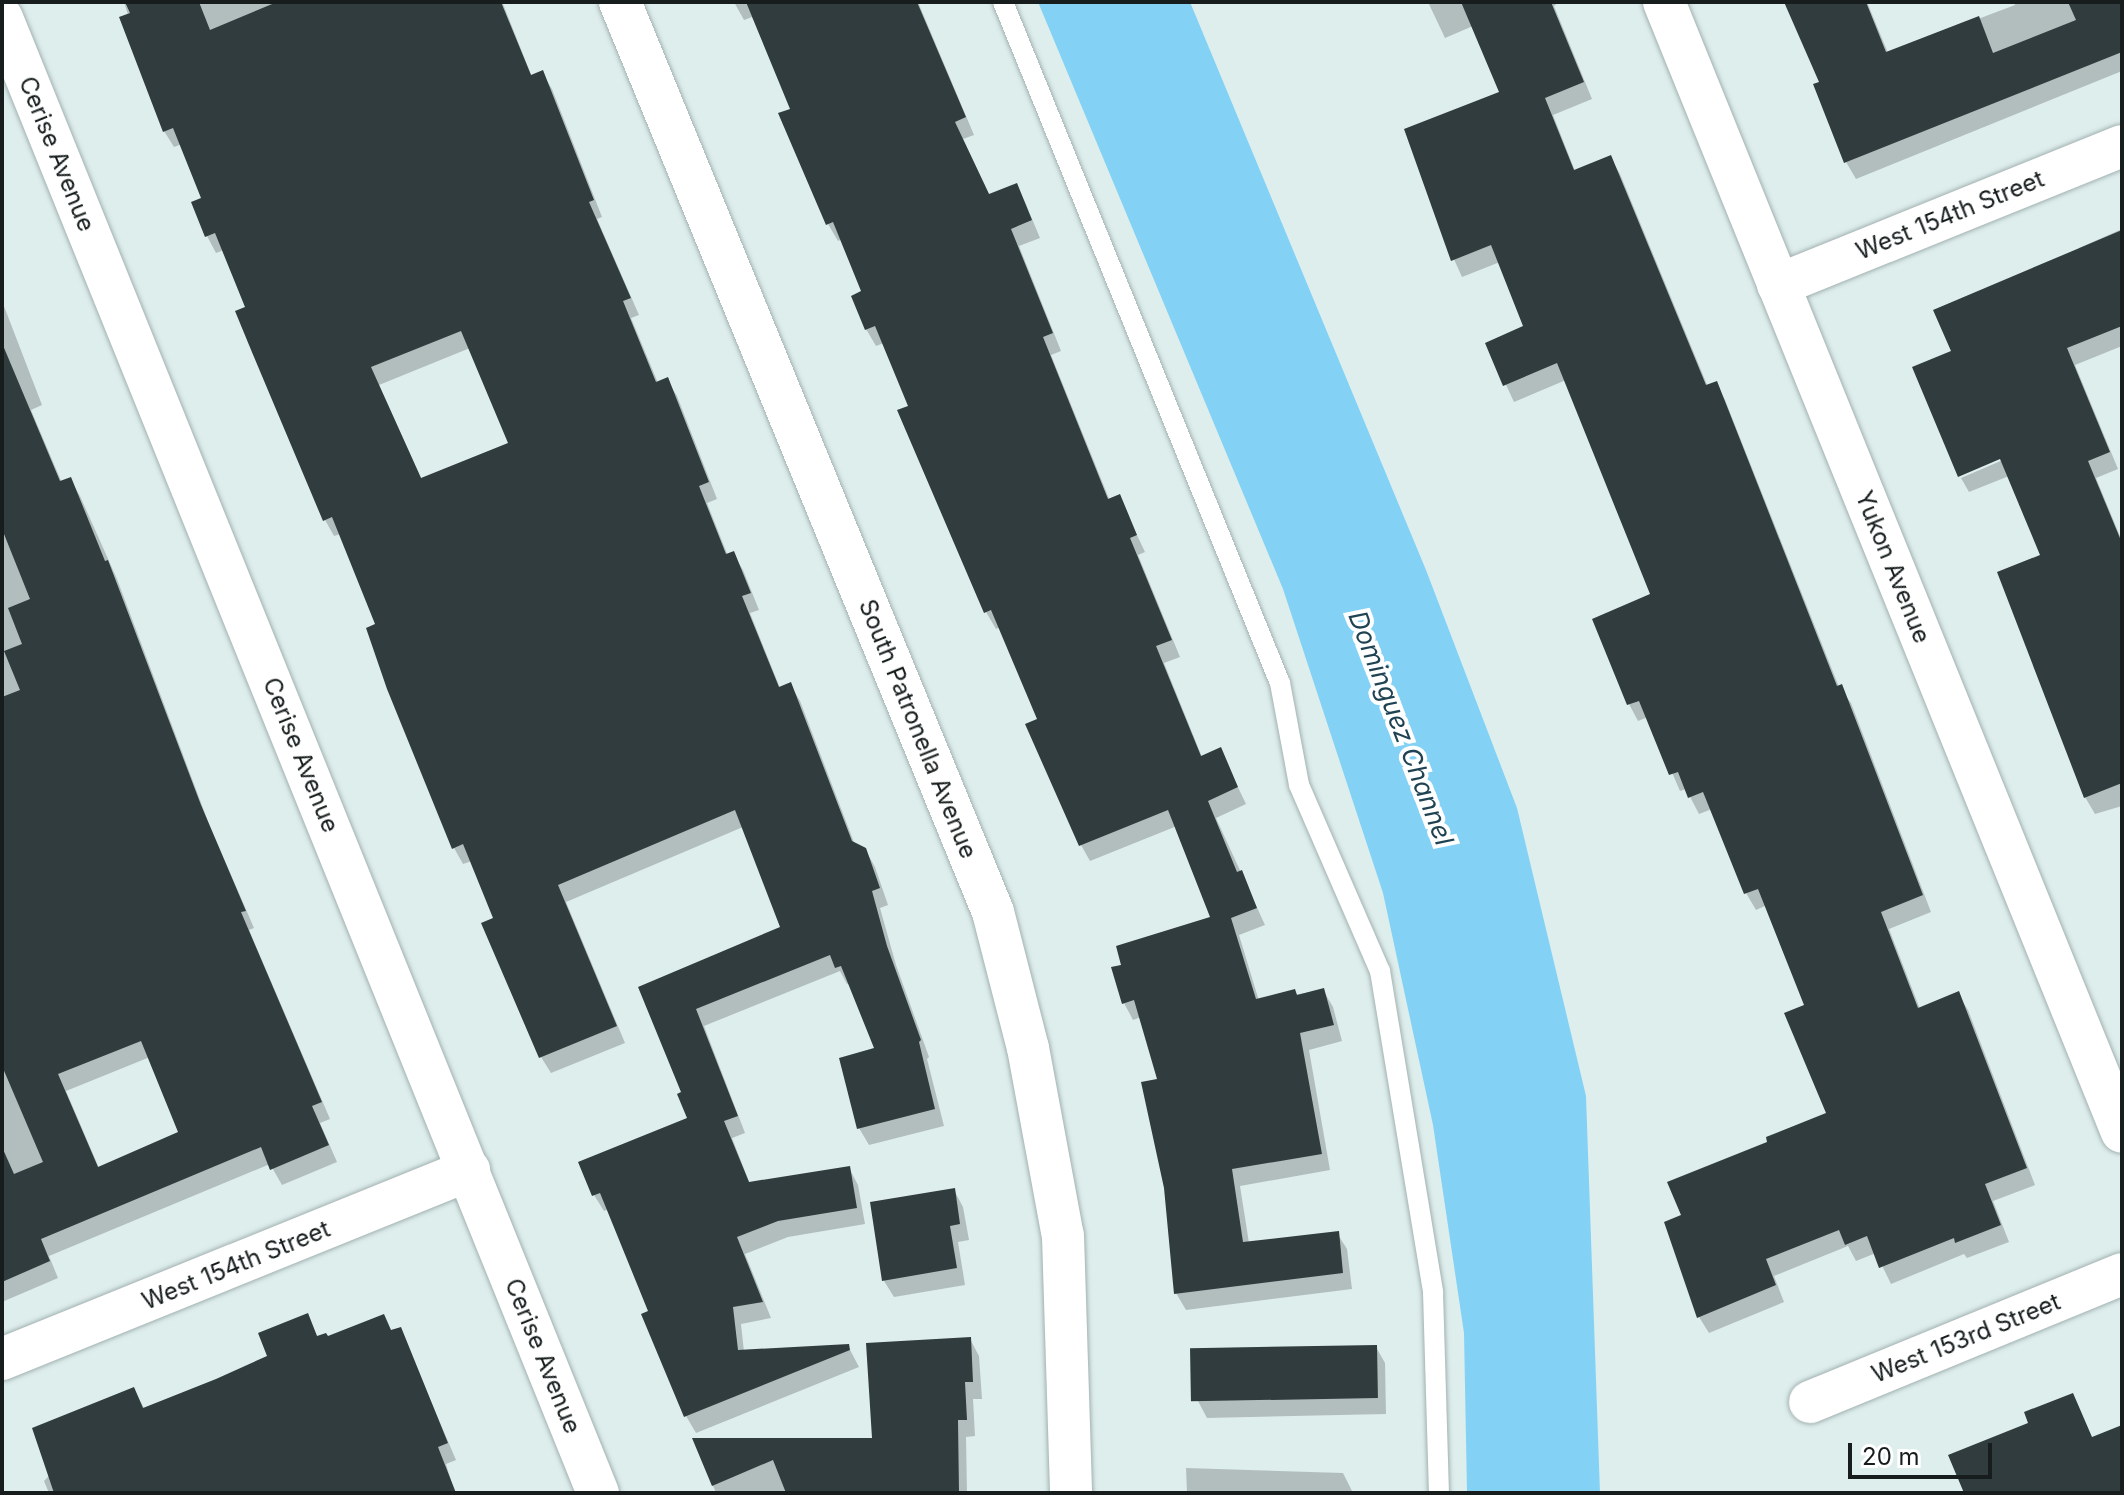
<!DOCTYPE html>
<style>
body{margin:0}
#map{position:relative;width:2124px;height:1495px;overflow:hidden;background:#deeeed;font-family:Inter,sans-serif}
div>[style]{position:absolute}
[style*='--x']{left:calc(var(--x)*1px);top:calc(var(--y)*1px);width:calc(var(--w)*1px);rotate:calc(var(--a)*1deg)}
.water>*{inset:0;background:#83d2f5}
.shadow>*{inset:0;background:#0003}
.building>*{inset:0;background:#303c3e;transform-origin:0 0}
.roads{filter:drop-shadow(0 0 2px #a2b1b0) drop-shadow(0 0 2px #a2b1b0)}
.lane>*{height:20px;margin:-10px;padding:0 10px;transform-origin:10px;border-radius:10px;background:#fff}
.street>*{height:42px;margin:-21px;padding:0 21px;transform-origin:21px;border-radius:21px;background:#fff}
span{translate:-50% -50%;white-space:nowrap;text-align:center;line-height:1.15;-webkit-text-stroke:8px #fff;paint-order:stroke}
.street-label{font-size:24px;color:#171d1d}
.water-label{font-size:26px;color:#1f4352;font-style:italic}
.frame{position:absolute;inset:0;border:4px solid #171d1d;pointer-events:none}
.scale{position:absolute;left:1848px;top:1443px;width:144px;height:36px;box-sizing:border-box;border:4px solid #171d1d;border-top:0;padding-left:10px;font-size:24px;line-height:28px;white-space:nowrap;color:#171d1d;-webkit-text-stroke:6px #fff;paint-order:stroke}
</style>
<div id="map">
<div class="water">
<div style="clip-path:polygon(1038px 2px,1190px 2px,1426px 570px,1517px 808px,1586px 1096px,1600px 1493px,1467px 1493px,1464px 1333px,1433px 1125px,1383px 893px,1283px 589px)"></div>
</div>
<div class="shadow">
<div style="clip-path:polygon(evenodd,124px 2px,506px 2px,503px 4px,532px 77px,542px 73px,552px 89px,602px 217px,597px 219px,639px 315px,631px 318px,658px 383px,667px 380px,677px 396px,717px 499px,707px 503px,728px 556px,733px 554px,743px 570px,759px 610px,750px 613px,780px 688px,790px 684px,800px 701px,855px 845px,865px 849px,875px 867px,888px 905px,880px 908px,896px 965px,929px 1057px,927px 1059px,944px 1126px,869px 1145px,859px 1128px,842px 1059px,877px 1050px,850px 983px,847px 984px,840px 971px,704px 1026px,745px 1133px,732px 1138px,750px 1184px,849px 1168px,858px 1185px,865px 1224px,788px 1237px,745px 1254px,771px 1318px,741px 1324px,744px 1352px,848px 1346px,859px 1367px,696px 1433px,686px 1416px,644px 1315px,651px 1312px,609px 1209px,604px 1211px,594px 1195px,689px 1119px,683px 1093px,641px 989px,782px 928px,743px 827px,566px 902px,625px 1043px,551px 1073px,541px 1057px,495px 919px,472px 861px,463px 864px,454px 848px,377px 625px,341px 534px,334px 536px,325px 520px,224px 250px,216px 253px,207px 236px,204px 199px,182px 144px,174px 147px,164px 131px,124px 2px,470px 348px,510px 444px,422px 480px,379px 385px,470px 348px)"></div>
<div style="clip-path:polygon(734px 2px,918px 2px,974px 135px,963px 139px,990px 196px,1016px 185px,1025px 202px,1040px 238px,1019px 246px,1061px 351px,1051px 355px,1110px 501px,1119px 497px,1145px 552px,1138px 555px,1180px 657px,1164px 663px,1202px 757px,1220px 750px,1246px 804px,1216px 818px,1265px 925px,1239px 935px,1259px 1001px,1323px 990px,1333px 1007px,1342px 1041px,1309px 1050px,1330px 1170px,1240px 1186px,1249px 1243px,1337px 1233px,1347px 1249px,1352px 1289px,1186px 1310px,1176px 1293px,1159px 1080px,1141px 1017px,1133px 1020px,1124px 1003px,1113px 969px,1212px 918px,1177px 826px,1090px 861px,1081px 845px,1040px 720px,1001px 627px,996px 629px,986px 612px,900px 411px,910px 407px,884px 343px,876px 346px,866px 329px,864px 292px,842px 239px,838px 241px,828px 224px,792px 110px,752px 17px,744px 20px)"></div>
<div style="clip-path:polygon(1428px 2px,1559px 2px,1554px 6px,1592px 99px,1553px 115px,1575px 171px,1610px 157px,1620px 174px,1708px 387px,1716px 384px,1725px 400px,1839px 687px,1851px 703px,1931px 912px,1889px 929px,1920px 1009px,1958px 994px,1968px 1010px,2035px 1185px,1993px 1201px,2009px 1242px,1967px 1258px,1964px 1254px,1891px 1284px,1876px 1253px,1856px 1261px,1848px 1246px,1774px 1276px,1784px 1302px,1709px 1333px,1699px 1317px,1684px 1216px,1770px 1143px,1829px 1114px,1807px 1006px,1767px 905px,1756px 910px,1746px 893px,1712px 809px,1699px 814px,1686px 789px,1680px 791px,1648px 717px,1638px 721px,1629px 704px,1595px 620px,1653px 595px,1566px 380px,1514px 402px,1487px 344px,1526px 327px,1500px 262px,1462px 277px,1439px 226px,1502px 93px,1473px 26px,1445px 38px)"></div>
<div style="clip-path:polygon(1786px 2px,1867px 2px,1888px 53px,2015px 5px,2014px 2px,2122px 2px,2122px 71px,1856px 179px,1846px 162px,1822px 83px)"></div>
<div style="clip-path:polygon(2122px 229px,2122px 346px,2075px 365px,2118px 469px,2096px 478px,2122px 541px,2122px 806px,2095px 814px,2085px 797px,2043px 556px,2009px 476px,1969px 492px,1961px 478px,2010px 457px,1953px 352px,2081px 252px,2079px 248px)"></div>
<div style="clip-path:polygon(evenodd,2px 301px,42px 405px,31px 410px,62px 483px,70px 479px,80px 496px,117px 579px,209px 824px,254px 928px,249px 930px,330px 1119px,320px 1123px,337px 1162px,282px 1185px,270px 1164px,49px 1256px,58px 1278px,2px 1302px,2px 301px,150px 1057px,181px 1133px,99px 1168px,66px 1091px,150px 1057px)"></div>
<div style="clip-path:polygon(954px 1190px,963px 1207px,969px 1240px,958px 1242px,965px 1285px,894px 1297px,884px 1281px)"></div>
<div style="clip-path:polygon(307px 1316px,318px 1338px,400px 1329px,456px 1460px,446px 1464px,455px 1493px,49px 1493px,44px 1481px,134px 1389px,145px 1410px,270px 1357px)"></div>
<div style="clip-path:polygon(970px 1339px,979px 1356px,982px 1399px,973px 1399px,975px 1436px,966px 1437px,967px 1493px,716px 1493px,695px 1440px,874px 1440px)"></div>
<div style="clip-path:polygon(1376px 1347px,1385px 1363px,1386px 1414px,1207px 1418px,1198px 1401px)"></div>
<div style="clip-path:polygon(1186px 1468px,1343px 1473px,1353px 1493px,1187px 1493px)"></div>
</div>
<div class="building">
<div style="clip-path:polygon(evenodd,125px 2px,199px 2px,210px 30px,277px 2px,501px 2px,531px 75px,543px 70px,594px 200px,589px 202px,631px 298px,623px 301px,656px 382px,668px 377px,709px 482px,699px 486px,726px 554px,734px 551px,751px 593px,742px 596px,779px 687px,791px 682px,852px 841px,866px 848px,880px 888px,872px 891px,887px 946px,921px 1040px,919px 1042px,935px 1109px,857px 1129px,839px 1058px,874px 1048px,841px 966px,835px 968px,830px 955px,696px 1009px,738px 1116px,724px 1121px,749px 1182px,850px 1166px,857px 1208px,778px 1221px,737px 1237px,763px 1302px,733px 1307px,738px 1350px,849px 1344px,850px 1350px,684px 1417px,641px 1314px,648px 1311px,600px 1193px,592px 1196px,578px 1162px,687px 1118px,677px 1094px,681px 1092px,638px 987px,780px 927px,735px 810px,558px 885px,617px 1026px,539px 1058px,481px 923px,493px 918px,463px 844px,452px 849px,387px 689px,366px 628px,375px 624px,332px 517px,323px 521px,249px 345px,235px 311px,245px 307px,215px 233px,205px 237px,191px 202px,201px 198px,173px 128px,163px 132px,119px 17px,130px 13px,125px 2px,461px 331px,508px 443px,421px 478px,371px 367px,461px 331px)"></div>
<div style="clip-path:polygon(746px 2px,917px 2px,966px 117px,955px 122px,989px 194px,1017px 183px,1032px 220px,1011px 229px,1053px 333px,1043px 337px,1108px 499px,1120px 494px,1137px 535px,1130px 538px,1172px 640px,1156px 646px,1201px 756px,1221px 747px,1238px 787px,1208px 801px,1237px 872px,1242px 870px,1257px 908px,1231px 918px,1256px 999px,1295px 989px,1297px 995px,1324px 988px,1334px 1025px,1300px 1033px,1322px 1154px,1232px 1169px,1243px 1242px,1339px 1231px,1343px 1273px,1174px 1294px,1164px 1188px,1141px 1082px,1157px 1079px,1134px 1000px,1122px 1004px,1111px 967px,1121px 965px,1116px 946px,1210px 917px,1168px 810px,1079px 846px,1025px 724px,1037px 719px,991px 610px,984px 613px,897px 410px,908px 406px,875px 326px,865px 330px,851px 296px,861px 291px,833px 222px,826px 225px,778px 113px,790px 109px)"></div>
<div style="clip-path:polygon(1461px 2px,1551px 2px,1584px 82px,1545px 98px,1574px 170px,1611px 155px,1706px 385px,1717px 381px,1837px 686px,1842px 684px,1923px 895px,1881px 912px,1918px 1008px,1959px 991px,2027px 1168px,1985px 1184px,2001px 1225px,1955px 1243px,1954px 1238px,1879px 1268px,1867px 1236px,1845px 1245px,1839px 1230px,1766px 1259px,1776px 1285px,1697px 1318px,1664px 1222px,1681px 1215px,1667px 1182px,1767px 1142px,1766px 1137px,1826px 1113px,1784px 1013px,1804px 1005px,1758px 889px,1744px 894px,1703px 792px,1688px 798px,1678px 772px,1669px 775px,1639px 701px,1627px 705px,1592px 619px,1650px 594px,1557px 363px,1503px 386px,1485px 343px,1523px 326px,1491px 245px,1451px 261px,1404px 129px,1499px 92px)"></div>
<div style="clip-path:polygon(1784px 2px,1866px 2px,1886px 52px,1979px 16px,1993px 53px,2076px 20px,2068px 2px,2122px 2px,2122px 52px,1844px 163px,1813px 84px,1819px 82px)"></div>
<div style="clip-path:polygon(2122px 230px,2122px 326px,2067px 348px,2110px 452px,2088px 461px,2122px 543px,2122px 783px,2084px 798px,1997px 572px,2040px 555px,2000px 459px,1958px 477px,1912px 367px,1951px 351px,1933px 310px)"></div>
<div style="clip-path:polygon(evenodd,2px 343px,60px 481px,71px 477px,105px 561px,108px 560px,201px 805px,246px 911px,241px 912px,322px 1102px,312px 1106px,329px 1145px,270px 1170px,261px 1147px,41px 1239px,50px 1261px,2px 1282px,2px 1147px,14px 1174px,43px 1162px,2px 1066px,2px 697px,20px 690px,4px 651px,22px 644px,8px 608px,30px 599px,2px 529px,2px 343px,141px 1041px,178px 1132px,98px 1167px,58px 1074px,141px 1041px)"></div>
<div style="clip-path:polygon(955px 1188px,960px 1224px,950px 1226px,957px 1268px,882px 1281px,870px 1202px)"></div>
<div style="clip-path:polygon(308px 1313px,317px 1336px,326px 1333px,328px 1336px,384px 1314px,391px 1330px,401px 1327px,448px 1443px,438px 1447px,456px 1493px,54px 1493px,32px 1428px,134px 1387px,143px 1408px,216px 1379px,267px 1356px,258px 1333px)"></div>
<div style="clip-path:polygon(971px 1337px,973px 1382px,965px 1382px,967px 1420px,958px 1420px,959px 1493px,786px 1493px,773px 1460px,712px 1486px,692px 1438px,872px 1438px,866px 1343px)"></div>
<div style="left:1377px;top:1345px;width:53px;height:187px;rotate:89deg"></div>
<div style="clip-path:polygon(2073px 1393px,2092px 1437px,2122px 1425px,2122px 1493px,1964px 1493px,1948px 1455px,2028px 1423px,2024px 1412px)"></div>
</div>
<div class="roads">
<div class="lane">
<div style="--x:1003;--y:2;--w:735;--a:67.87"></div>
<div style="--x:1280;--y:683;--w:104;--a:79.4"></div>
<div style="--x:1299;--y:785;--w:203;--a:66.5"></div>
<div style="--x:1380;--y:971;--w:325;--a:80.6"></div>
<div style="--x:1433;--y:1292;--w:201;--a:88.3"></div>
</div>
<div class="street">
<div style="--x:620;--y:2;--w:983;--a:67.71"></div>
<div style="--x:993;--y:912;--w:140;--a:75.6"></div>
<div style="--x:1028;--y:1048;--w:191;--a:79.5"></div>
<div style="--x:1063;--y:1236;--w:257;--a:88.2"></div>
<div style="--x:1664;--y:2;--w:1219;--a:67.94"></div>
<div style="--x:2;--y:18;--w:1591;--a:68"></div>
<div style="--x:1778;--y:285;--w:371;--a:-22"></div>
<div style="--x:2;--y:1359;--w:504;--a:-22.03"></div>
<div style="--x:1810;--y:1402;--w:337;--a:-22.3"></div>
</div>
</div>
<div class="street-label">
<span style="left:57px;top:154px;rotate:68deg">Cerise Avenue</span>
<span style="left:1950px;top:215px;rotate:-22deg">West 154th Street</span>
<span style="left:1893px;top:567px;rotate:68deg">Yukon Avenue</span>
<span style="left:918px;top:729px;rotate:68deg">South Patronella Avenue</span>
<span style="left:301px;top:755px;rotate:68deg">Cerise Avenue</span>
<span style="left:236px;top:1265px;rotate:-22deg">West 154th Street</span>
<span style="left:1966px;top:1338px;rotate:-22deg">West 153rd Street</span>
<span style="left:543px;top:1356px;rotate:68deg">Cerise Avenue</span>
</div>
<div class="water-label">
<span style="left:1401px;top:728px;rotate:69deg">Dominguez Channel</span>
</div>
<div class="frame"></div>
<div class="scale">20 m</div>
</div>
